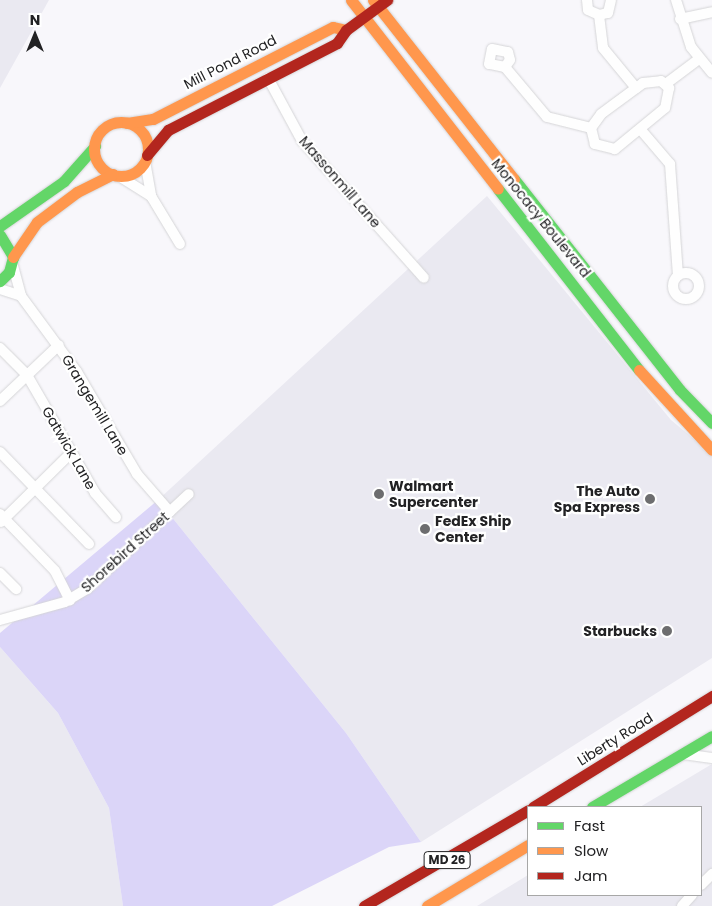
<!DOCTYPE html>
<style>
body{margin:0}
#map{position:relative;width:712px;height:906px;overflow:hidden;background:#f8f7fb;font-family:Poppins,sans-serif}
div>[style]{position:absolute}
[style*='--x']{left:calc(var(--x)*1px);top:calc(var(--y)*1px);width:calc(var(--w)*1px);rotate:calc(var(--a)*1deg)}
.built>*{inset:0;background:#eae9f1}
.green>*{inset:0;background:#dbd5f8}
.roads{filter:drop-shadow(0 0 1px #d5d5d7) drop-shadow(0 0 1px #d5d5d7)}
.street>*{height:10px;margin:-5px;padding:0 5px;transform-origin:5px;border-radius:5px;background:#fefefe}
.street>.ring{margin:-5px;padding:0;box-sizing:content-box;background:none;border:10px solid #fefefe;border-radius:50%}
.fast>*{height:11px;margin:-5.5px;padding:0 5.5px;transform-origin:5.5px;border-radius:5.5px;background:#63d668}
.slow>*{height:11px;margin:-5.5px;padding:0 5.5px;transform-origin:5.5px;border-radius:5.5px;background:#ff974d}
.slow>.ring{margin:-5.5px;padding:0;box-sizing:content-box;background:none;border:11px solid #ff974d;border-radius:50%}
.jam>*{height:11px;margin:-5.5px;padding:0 5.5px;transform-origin:5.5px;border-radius:5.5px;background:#b3261e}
.dots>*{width:14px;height:14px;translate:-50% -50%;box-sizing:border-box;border:2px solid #fff;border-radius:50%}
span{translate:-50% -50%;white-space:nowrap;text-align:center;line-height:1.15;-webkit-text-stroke:4.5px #fff;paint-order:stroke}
.shield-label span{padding:1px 4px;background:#fff;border:1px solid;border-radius:4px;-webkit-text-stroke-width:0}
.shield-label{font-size:12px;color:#222224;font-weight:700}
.street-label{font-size:14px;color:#222224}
.poi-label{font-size:14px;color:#222224;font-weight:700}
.left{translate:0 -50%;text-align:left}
.right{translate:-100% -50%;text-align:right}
.legend{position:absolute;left:527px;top:806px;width:175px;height:90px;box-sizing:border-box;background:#fff;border:1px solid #a7a7a7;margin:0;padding:6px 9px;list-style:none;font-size:15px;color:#222224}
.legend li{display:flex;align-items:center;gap:10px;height:25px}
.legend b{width:25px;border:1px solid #a7a7a7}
.north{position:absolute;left:10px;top:10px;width:50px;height:50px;-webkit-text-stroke:4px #fff;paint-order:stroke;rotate:0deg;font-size:14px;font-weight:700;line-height:20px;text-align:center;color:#222224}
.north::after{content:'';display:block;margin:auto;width:18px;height:22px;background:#222224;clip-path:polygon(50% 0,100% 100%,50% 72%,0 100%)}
</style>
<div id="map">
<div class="built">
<div style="clip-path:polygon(0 0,49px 0,0 88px)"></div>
<div style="clip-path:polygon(487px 196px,671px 420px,712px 454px,712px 658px,421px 842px,346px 733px,158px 500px)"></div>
<div style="clip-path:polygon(0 647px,58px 713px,109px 808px,123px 906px,0 906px)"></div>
<div style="clip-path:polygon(712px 764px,712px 906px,477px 906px,528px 875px,528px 895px,701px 895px,701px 807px,640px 807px)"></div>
</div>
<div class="green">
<div style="clip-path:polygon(158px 500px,346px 733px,421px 842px,389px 847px,272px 906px,123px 906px,109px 808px,58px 713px,0 647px,0 633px)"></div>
</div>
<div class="roads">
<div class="street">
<div style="--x:587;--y:0;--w:10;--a:84"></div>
<div style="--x:588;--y:10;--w:12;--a:24"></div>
<div style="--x:599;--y:15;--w:9;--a:-13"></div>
<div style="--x:608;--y:13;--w:13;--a:-77"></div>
<div style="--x:676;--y:0;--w:49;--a:72.3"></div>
<div style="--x:691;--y:47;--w:33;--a:51"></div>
<div style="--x:599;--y:15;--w:33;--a:83"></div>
<div style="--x:603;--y:48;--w:52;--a:50.5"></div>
<div style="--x:680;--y:19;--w:33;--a:-12"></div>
<div style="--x:505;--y:67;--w:16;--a:-169"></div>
<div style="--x:489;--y:64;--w:15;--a:-79"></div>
<div style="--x:492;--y:49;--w:16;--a:11"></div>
<div style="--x:508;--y:52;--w:8;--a:76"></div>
<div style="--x:510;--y:60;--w:9;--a:126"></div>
<div style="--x:505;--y:67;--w:65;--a:50"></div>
<div style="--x:547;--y:117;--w:45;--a:14"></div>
<div style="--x:268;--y:78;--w:72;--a:61.6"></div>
<div style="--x:302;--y:141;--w:183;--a:48.3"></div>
<div style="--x:661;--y:81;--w:11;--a:41"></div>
<div style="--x:669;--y:88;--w:20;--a:101"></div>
<div style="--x:665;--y:108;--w:65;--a:140.6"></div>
<div style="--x:615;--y:149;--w:21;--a:-166"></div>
<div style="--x:595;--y:144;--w:16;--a:-104"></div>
<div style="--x:591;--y:128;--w:17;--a:-54"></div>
<div style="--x:601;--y:114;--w:52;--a:-36.4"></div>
<div style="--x:643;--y:83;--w:18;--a:-6"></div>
<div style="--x:667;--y:83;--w:40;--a:-37"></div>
<div style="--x:641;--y:130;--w:45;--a:49.5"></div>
<div style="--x:670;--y:164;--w:111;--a:85.9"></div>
<div style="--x:145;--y:161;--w:36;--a:80"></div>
<div style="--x:151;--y:196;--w:56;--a:58.9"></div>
<div style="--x:119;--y:176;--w:38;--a:32"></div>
<div style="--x:12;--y:262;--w:35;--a:75"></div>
<div style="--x:21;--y:296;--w:94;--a:53.6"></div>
<div style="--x:77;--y:372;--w:118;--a:59.5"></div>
<div style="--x:137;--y:474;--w:50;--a:49"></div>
<div class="ring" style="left:673px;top:273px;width:16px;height:16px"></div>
<div style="--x:0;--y:289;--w:22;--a:18"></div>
<div style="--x:0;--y:348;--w:38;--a:45"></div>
<div style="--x:27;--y:375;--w:136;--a:60"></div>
<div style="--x:95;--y:493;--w:32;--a:49"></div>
<div style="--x:0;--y:401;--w:81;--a:-43.5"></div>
<div style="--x:0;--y:452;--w:128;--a:45.9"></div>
<div style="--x:0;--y:514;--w:79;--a:46"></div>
<div style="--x:55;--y:571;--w:33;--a:63"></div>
<div style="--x:1;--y:522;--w:100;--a:-44.6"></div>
<div style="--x:0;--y:573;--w:23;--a:45"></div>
<div style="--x:0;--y:620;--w:67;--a:-15.5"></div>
<div style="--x:65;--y:602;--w:26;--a:-31"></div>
<div style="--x:87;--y:589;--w:139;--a:-43"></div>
<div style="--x:683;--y:754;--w:29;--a:8"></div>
<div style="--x:701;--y:885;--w:16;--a:-45"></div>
<div style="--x:682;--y:906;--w:15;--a:-48"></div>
</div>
<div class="fast">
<div style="--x:514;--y:179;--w:268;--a:51.8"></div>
<div style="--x:680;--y:390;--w:46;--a:45.9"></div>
<div style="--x:498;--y:189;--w:229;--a:52.1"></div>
<div style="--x:0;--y:226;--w:78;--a:-35.1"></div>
<div style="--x:64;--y:181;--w:47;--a:-48.5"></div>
<div style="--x:0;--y:235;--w:26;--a:59"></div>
<div style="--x:13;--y:257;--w:16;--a:105"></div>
<div style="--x:9;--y:272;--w:13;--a:135"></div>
<div style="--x:592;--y:807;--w:139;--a:-30.6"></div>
</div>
<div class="slow">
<div style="--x:351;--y:0;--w:239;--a:52.1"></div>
<div style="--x:373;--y:0;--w:228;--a:51.8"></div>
<div class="ring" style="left:94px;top:122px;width:43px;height:43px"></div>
<div style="--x:127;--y:123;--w:26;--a:-9"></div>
<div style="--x:153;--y:119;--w:202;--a:-27.1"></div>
<div style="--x:333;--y:27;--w:13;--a:13"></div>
<div style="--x:13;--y:257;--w:42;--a:-55.6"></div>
<div style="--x:37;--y:222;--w:50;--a:-36.9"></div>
<div style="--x:77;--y:192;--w:40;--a:-26.6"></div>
<div style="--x:639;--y:370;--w:108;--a:47.6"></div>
<div style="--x:427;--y:906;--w:118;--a:-31.1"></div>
</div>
<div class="jam">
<div style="--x:147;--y:155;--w:33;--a:-50"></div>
<div style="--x:168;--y:130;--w:190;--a:-27.2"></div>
<div style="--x:337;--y:43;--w:16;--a:-55"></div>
<div style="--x:346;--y:30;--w:51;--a:-36.2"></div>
<div style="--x:533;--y:807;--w:211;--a:-31.8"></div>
<div style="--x:364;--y:906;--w:190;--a:-30.3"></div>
</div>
</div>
<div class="dots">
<div style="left:379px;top:494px;background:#6d6d6f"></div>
<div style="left:650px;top:499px;background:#6d6d6f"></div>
<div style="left:425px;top:529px;background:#6d6d6f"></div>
<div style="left:667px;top:631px;background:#6d6d6f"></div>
</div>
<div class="shield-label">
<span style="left:447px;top:860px">MD 26</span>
</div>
<div class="street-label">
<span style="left:230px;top:62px;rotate:-27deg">Mill Pond Road</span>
<span style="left:340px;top:182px;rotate:49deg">Massonmill Lane</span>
<span style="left:541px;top:218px;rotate:51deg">Monocacy Boulevard</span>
<span style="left:95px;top:405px;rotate:59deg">Grangemill Lane</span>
<span style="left:69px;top:448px;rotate:60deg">Gatwick Lane</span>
<span style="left:125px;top:552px;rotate:-42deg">Shorebird Street</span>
<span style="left:615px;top:739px;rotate:-32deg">Liberty Road</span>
</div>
<div class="poi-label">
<span class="left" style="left:389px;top:494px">Walmart<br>Supercenter</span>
<span class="right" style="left:640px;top:499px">The Auto<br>Spa Express</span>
<span class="left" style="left:435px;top:529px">FedEx Ship<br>Center</span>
<span class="right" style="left:657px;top:631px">Starbucks</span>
</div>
<ul class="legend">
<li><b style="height:6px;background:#63d668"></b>Fast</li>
<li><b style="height:6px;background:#ff974d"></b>Slow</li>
<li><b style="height:6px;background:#b3261e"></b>Jam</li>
</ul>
<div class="north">N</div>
</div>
